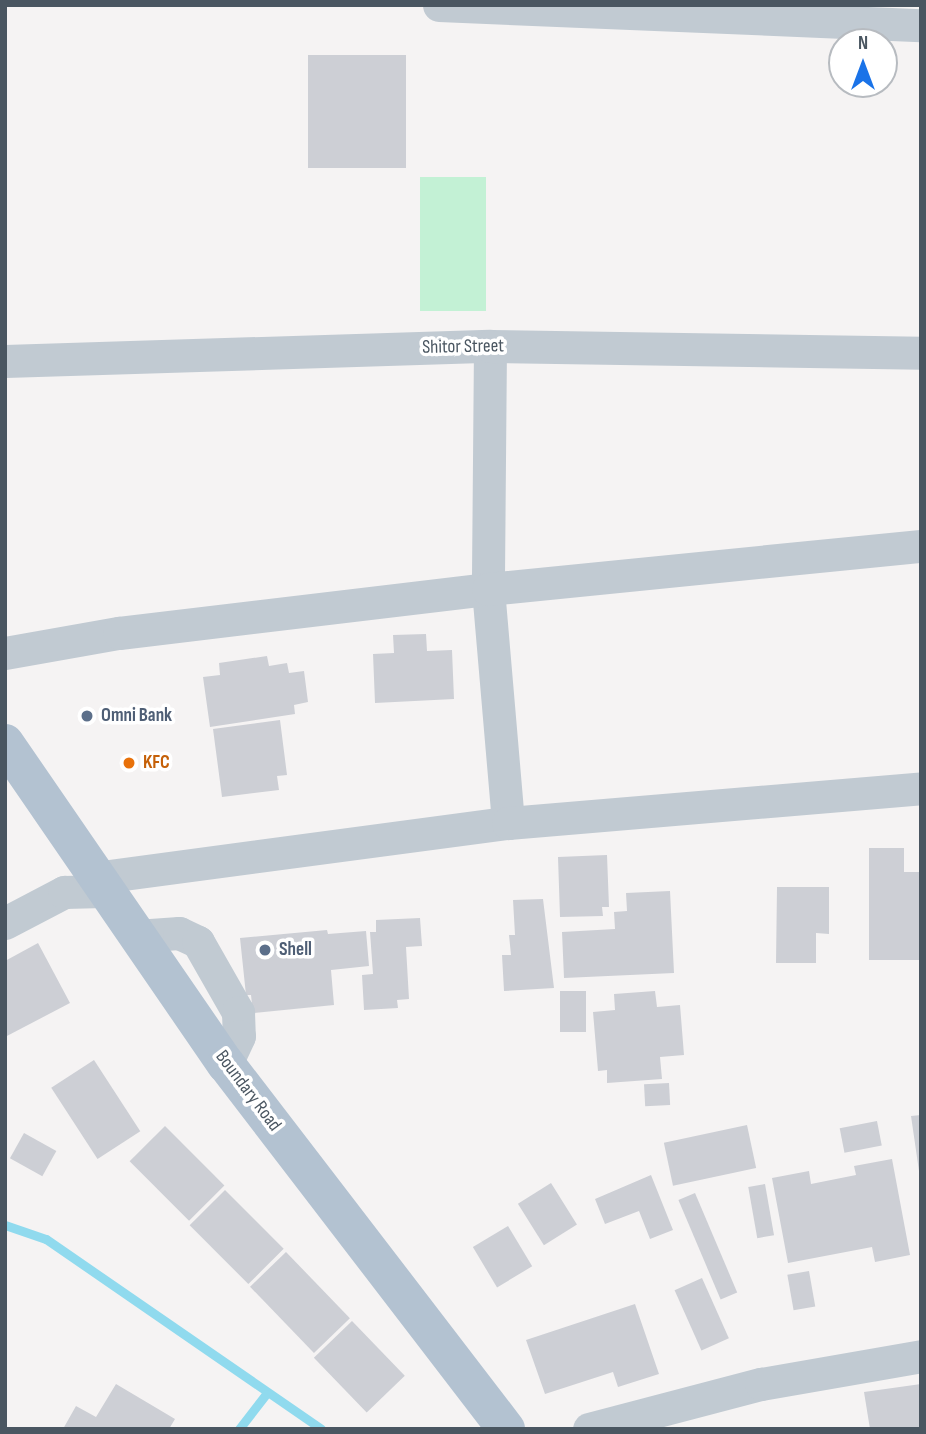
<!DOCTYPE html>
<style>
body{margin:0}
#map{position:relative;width:926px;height:1434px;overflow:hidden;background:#f5f3f3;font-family:"Sofia Sans Condensed",sans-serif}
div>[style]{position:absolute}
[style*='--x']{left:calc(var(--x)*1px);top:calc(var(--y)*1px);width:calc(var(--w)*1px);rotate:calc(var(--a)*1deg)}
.green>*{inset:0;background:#c3f1d5;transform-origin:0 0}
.stream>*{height:9px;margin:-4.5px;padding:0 4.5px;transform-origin:4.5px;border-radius:4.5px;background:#90daee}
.building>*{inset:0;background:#cdcfd5;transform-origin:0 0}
.minor>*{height:33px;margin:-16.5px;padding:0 16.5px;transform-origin:16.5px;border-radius:16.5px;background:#c1cad2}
.major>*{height:38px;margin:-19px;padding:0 19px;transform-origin:19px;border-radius:19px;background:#b3c2d1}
.dots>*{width:19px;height:19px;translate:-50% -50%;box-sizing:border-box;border:4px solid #fff;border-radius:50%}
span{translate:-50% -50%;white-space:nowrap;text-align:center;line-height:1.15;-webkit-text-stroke:7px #fff;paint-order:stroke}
.street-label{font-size:19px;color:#4a5661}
.service-label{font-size:19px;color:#4e5e75;font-weight:700}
.left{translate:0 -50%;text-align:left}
.food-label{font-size:19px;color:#c56008;font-weight:700}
.frame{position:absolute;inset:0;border:7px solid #4a5661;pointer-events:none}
.north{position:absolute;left:828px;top:28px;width:70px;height:70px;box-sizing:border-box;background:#fff;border:2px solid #b7bbc0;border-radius:50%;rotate:0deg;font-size:19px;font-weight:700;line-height:28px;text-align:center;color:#4a5661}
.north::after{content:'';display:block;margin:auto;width:24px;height:32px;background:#1a73e8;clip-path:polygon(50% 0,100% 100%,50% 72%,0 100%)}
</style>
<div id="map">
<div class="green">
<div style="left:420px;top:177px;width:66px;height:134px"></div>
</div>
<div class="stream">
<div style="--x:5;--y:1225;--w:43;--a:18.9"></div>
<div style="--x:46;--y:1239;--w:334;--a:34.6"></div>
<div style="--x:239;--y:1429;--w:44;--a:-52.4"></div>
</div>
<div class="building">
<div style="left:308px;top:55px;width:98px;height:113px"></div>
<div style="clip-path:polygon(426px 634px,427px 651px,452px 650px,454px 699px,375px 703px,373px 654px,394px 653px,393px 635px)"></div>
<div style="clip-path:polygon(267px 656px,269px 666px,287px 663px,289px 673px,304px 671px,308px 702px,294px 705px,295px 714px,210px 727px,203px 677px,220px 675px,219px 663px)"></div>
<div style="clip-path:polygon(280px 720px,287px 775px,277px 776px,279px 790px,222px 797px,213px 729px)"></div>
<div style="clip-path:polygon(869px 848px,904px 848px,904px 872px,921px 872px,921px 960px,869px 960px)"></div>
<div style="clip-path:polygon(607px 855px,609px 907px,602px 907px,603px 916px,560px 917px,558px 857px)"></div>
<div style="clip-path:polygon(777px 887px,829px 887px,829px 934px,816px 933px,816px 963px,776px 963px)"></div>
<div style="clip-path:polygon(670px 891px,674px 973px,564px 978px,562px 932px,615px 929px,614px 912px,627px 911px,626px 893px)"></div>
<div style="clip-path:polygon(543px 899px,554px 988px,504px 991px,502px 955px,511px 955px,509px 935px,515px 935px,513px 900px)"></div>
<div style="clip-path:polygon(420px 918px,422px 946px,406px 947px,409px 999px,397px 1000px,398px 1008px,364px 1010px,362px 975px,373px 974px,370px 932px,376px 932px,376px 920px)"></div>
<div style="clip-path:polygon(327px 930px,328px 934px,366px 931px,369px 966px,331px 970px,334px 1005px,253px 1013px,251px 995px,246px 995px,240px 938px)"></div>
<div style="clip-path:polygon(38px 943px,70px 1003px,5px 1037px,5px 961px)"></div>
<div style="left:560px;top:991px;width:26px;height:41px"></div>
<div style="clip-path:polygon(655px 991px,657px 1007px,680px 1005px,684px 1055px,660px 1057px,662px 1079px,607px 1083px,607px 1070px,598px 1071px,593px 1012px,615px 1010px,614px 994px)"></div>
<div style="left:94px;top:1060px;width:85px;height:51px;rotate:57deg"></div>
<div style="left:669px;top:1083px;width:22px;height:25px;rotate:87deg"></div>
<div style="clip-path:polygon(921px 1115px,921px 1171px,919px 1171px,911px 1116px)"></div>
<div style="left:877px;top:1121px;width:25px;height:38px;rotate:79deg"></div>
<div style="left:747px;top:1125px;width:44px;height:85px;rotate:78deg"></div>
<div style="left:165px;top:1126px;width:84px;height:50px;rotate:45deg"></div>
<div style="left:24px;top:1133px;width:37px;height:29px;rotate:29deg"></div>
<div style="clip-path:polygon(892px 1159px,910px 1255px,875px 1262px,872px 1247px,788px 1263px,772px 1178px,809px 1171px,811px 1184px,856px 1175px,854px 1166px)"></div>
<div style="clip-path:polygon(651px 1175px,673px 1230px,650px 1239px,639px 1211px,605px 1224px,595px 1199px)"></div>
<div style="left:551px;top:1183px;width:49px;height:39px;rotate:58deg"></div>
<div style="left:765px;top:1184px;width:52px;height:17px;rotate:80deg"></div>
<div style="left:225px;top:1190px;width:83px;height:50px;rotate:45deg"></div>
<div style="left:695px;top:1193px;width:108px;height:18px;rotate:67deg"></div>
<div style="left:508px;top:1226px;width:47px;height:41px;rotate:59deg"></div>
<div style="left:286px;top:1252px;width:92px;height:50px;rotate:46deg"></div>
<div style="left:809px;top:1271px;width:36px;height:22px;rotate:80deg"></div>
<div style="left:702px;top:1278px;width:66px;height:30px;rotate:66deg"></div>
<div style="clip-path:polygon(635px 1304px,659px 1374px,618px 1387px,613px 1372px,545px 1394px,526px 1340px)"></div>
<div style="left:352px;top:1321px;width:76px;height:53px;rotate:46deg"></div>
<div style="clip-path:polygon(116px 1384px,175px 1419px,169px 1429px,63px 1429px,76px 1406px,96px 1417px)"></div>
<div style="clip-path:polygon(921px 1384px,921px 1429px,870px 1429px,864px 1392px)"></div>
</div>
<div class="minor">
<div style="--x:439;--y:5;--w:482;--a:2.4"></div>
<div style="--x:490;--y:346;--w:243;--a:90.5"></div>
<div style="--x:488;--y:589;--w:235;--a:85.1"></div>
<div style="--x:5;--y:361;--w:485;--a:-1.8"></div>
<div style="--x:490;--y:346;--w:431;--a:0.9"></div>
<div style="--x:5;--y:653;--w:116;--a:-10"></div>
<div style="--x:119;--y:633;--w:372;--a:-6.8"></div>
<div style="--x:488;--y:589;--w:435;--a:-5.7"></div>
<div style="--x:94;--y:878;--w:418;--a:-7.6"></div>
<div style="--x:508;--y:823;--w:414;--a:-4.8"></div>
<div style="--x:5;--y:923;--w:67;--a:-27.7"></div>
<div style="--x:64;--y:892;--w:40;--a:-1.4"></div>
<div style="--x:136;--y:936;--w:43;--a:-4"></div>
<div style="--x:179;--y:933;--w:21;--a:25"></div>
<div style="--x:198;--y:942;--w:81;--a:60.3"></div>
<div style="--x:238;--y:1012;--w:24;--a:88"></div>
<div style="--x:239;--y:1036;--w:31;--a:115"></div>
<div style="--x:589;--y:1429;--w:178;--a:-14.7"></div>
<div style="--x:761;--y:1384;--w:162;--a:-9.9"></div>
</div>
<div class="major">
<div style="--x:5;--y:743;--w:390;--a:55.5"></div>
<div style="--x:226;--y:1064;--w:460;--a:52.5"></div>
</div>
<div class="dots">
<div style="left:87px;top:716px;background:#5c6f8a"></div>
<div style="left:129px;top:763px;background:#e8710a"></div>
<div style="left:265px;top:950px;background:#5c6f8a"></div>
</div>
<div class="street-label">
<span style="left:463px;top:347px;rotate:-1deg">Shitor Street</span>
<span style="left:248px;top:1091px;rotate:53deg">Boundary Road</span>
</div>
<div class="service-label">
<span class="left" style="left:101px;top:716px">Omni Bank</span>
<span class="left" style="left:279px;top:950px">Shell</span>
</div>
<div class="food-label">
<span class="left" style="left:143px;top:763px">KFC</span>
</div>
<div class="frame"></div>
<div class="north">N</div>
</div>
